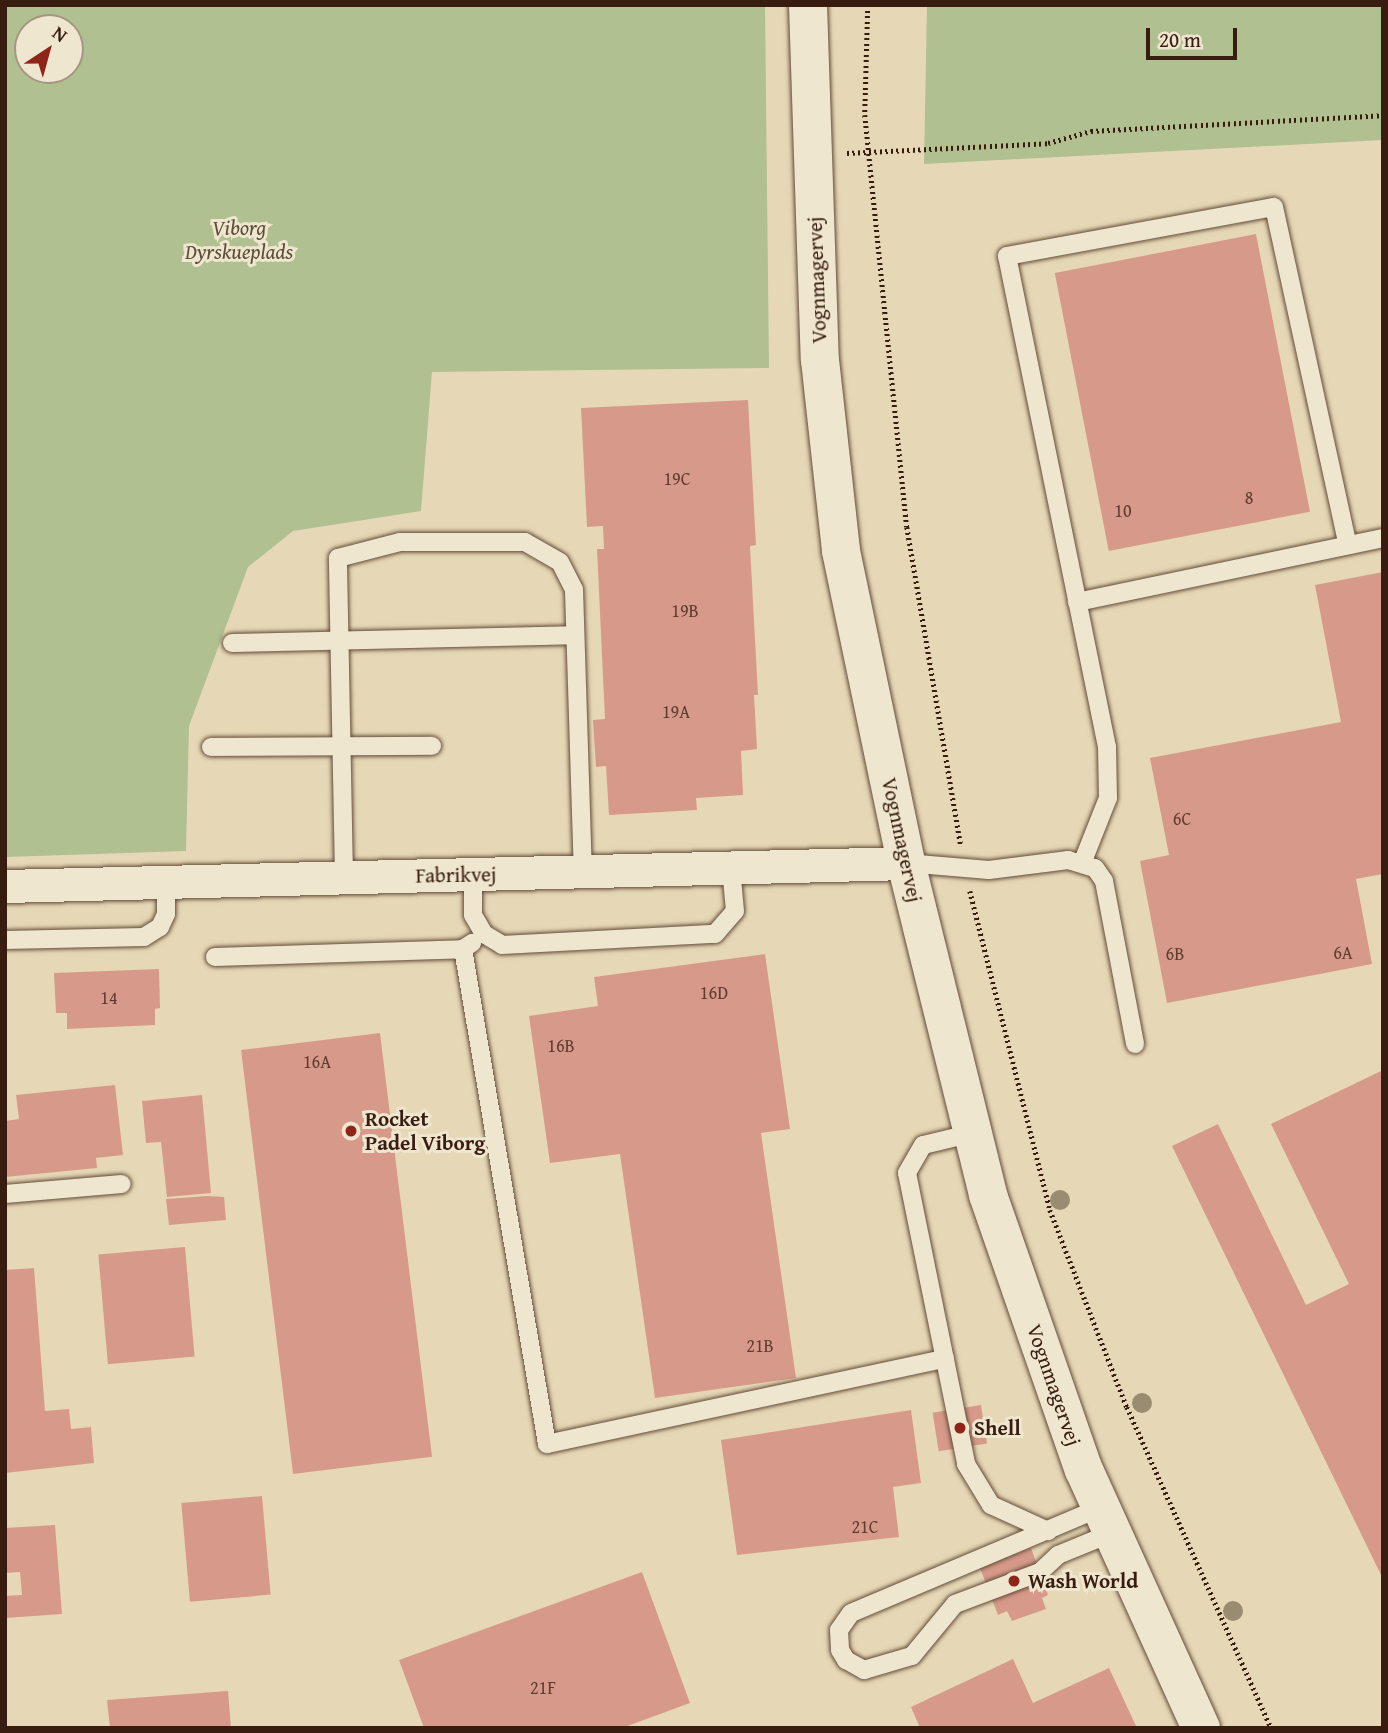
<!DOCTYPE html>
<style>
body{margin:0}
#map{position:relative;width:1388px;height:1733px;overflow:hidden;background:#e6d8b6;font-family:"Gentium Book Plus",serif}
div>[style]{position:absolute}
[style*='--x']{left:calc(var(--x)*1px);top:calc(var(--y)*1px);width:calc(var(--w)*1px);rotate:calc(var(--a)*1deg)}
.green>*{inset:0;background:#b1c091}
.building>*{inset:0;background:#d79a8a;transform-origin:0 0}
.path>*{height:4.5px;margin-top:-2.25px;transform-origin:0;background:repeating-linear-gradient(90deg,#381c0f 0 2px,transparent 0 5.5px)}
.roads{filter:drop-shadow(0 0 2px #644b39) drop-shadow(0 0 2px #644b39)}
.lane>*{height:18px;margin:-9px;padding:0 9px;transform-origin:9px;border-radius:9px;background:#efe6d0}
.street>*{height:33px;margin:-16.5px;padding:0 16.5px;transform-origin:16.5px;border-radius:16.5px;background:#efe6d0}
.secondary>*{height:38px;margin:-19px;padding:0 19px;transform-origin:19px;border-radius:19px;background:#efe6d0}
.trees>*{width:20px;height:20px;margin:-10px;border-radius:50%;background:#9a8c70}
.dots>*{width:19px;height:19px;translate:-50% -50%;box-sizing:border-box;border:4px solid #efe6d0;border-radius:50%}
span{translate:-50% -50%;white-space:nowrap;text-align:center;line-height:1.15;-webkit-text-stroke:6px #efe6d0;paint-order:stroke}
.number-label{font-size:18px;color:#603c2e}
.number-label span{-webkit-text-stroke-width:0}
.park-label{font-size:21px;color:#5c4d36;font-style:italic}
.street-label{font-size:21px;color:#381c0f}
.poi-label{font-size:21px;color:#381c0f;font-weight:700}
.left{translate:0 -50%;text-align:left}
.frame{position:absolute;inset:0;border:7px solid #381c0f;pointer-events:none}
.north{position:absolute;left:14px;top:14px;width:70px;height:70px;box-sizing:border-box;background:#efe6d0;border:2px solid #a69583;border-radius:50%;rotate:36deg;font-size:19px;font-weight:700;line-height:28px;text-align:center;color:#381c0f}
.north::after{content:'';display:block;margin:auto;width:24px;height:32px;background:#8f2418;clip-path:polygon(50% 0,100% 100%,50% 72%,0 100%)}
.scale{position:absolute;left:1146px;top:28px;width:91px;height:32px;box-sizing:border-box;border:4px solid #381c0f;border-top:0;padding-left:9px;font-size:21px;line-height:24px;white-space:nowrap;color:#381c0f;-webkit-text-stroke:5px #efe6d0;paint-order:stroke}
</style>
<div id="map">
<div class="green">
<div style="clip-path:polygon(evenodd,5px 5px,765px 5px,769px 368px,432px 372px,421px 511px,293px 531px,248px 567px,189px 726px,186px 851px,5px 857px,5px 5px,28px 28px,70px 28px,70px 70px,28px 70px,28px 28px)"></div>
<div style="clip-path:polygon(927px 5px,1383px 5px,1383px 140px,924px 164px)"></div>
</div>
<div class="building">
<div style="left:1256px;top:234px;width:283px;height:205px;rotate:79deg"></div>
<div style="clip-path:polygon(748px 400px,756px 545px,750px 546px,758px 695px,754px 695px,757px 749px,741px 751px,743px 795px,696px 798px,697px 810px,609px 815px,606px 766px,596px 767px,593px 720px,605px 719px,597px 549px,604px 549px,603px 526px,587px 527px,581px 408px)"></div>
<div style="clip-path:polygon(1383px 572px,1383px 874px,1356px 879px,1372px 964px,1167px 1003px,1140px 861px,1169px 855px,1150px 758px,1341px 722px,1315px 585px)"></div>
<div style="clip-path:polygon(765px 954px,790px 1129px,761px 1133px,796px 1378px,655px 1398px,620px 1154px,550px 1163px,529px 1016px,598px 1006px,594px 977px)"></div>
<div style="clip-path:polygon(159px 969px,160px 1008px,155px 1009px,155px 1025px,67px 1029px,67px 1013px,56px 1013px,54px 973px)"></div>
<div style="left:380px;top:1033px;width:427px;height:140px;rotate:83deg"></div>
<div style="clip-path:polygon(1383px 1070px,1383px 1579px,1172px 1146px,1218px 1124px,1306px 1305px,1349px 1284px,1271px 1124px)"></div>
<div style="clip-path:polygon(115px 1085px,123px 1155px,96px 1158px,97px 1168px,5px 1177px,5px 1121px,19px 1119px,16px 1095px)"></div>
<div style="clip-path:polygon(202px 1095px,211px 1193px,167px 1197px,161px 1142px,146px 1143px,142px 1101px)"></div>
<div style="clip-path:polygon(207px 1196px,224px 1197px,226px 1220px,169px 1225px,166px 1199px)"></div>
<div style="left:185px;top:1247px;width:110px;height:87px;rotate:85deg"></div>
<div style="clip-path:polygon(34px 1268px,45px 1411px,69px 1409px,71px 1429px,91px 1427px,94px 1463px,5px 1473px,5px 1270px)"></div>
<div style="left:981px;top:1405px;width:39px;height:49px;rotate:81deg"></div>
<div style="clip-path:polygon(911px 1410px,921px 1483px,893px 1487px,899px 1537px,737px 1555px,721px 1440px)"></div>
<div style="left:262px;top:1496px;width:99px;height:81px;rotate:85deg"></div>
<div style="clip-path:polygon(55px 1525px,62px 1614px,5px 1618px,5px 1596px,22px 1595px,20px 1572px,5px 1573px,5px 1528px)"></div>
<div style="clip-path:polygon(1031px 1548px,1048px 1595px,1042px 1598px,1046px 1609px,1012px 1621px,1007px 1611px,998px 1615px,980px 1568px)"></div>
<div style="clip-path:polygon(642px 1572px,690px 1703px,622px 1728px,424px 1728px,399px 1660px)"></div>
<div style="clip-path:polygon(1013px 1659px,1033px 1703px,1109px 1668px,1137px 1728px,920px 1728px,911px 1707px)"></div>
<div style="clip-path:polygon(228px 1691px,231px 1728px,110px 1728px,107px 1700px)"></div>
</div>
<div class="path">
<div style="--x:868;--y:5;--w:110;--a:91.6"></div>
<div style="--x:865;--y:115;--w:414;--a:84.2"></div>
<div style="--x:907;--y:527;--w:323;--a:80.4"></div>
<div style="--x:847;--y:153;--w:201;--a:-2.8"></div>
<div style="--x:1048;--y:143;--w:45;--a:-15.6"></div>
<div style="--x:1091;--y:131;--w:292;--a:-3.1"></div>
<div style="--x:970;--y:891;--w:329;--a:75.9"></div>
<div style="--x:1050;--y:1210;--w:212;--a:68.7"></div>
<div style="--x:1127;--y:1407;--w:352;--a:65.8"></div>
</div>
<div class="roads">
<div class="lane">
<div style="--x:1077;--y:602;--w:313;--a:-11.8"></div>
<div style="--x:232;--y:643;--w:343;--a:-1.3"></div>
<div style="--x:211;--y:747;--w:221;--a:-0.3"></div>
<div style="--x:1083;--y:861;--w:68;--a:-68.4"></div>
<div style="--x:1108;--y:798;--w:51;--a:-91.1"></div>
<div style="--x:1107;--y:747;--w:501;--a:-101.51"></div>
<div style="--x:1007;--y:256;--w:271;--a:-10.4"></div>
<div style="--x:1274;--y:207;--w:346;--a:77.7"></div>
<div style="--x:906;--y:863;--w:83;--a:4.8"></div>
<div style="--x:989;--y:870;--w:80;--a:-7.2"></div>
<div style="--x:1068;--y:860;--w:28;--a:17"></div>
<div style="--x:1095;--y:868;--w:16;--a:55"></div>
<div style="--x:1104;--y:881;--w:166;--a:79.2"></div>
<div style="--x:473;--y:874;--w:41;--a:90"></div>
<div style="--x:473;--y:915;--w:22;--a:60"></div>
<div style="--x:484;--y:934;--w:21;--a:31"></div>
<div style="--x:502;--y:945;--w:213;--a:-3"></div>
<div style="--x:715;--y:934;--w:30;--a:-49"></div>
<div style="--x:735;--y:911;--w:43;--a:-95.3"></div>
<div style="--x:344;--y:877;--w:319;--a:-91.1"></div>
<div style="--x:338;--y:558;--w:64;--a:-14.5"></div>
<div style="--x:400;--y:542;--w:125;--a:0"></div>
<div style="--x:525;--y:542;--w:40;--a:29.7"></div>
<div style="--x:560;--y:562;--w:31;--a:63"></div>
<div style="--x:574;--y:590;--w:281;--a:88.2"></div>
<div style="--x:5;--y:940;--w:139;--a:-1.2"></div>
<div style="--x:144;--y:937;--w:19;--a:-32"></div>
<div style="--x:160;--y:927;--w:14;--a:-65"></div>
<div style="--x:166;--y:914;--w:32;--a:-90"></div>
<div style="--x:463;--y:949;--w:502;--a:80.37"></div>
<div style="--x:547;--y:1444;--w:407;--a:-12.1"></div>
<div style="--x:215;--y:957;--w:248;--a:-1.8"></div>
<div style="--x:463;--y:949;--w:11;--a:-34"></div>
<div style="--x:973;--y:1133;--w:51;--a:166.5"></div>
<div style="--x:923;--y:1145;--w:32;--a:120"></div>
<div style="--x:907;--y:1173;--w:297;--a:78.5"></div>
<div style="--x:966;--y:1464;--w:48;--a:58.6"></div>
<div style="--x:991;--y:1505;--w:63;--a:24.5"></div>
<div style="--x:5;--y:1194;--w:117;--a:-4.9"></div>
<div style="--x:1102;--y:1507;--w:272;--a:157.1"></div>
<div style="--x:851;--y:1613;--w:21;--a:125"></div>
<div style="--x:839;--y:1630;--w:20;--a:87"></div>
<div style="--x:840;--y:1650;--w:12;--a:59"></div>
<div style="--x:846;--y:1660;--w:21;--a:29"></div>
<div style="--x:864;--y:1670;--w:50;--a:-16.3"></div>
<div style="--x:912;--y:1656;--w:67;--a:-50.4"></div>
<div style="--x:955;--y:1604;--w:91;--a:-20.6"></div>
<div style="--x:1040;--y:1572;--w:25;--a:-43"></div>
<div style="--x:1058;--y:1555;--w:61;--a:-22.3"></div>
</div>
<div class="street">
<div style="--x:5;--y:886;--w:901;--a:-1.46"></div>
</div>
<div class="secondary">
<div style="--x:808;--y:5;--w:355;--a:88.1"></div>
<div style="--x:820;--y:360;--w:192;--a:83.7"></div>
<div style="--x:841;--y:551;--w:319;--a:78.2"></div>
<div style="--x:906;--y:863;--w:342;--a:76.1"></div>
<div style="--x:988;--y:1195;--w:291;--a:70.8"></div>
<div style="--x:1084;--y:1470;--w:283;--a:65.6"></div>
</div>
</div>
<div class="trees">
<div style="left:1060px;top:1200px"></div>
<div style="left:1142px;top:1403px"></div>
<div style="left:1233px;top:1611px"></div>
</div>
<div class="dots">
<div style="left:351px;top:1131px;background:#8f2418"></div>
<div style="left:960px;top:1428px;background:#8f2418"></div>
<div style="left:1014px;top:1581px;background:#8f2418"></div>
</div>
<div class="number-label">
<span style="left:677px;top:479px">19C</span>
<span style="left:1249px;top:498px">8</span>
<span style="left:1123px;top:511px">10</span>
<span style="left:685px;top:611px">19B</span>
<span style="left:676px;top:712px">19A</span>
<span style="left:1182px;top:819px">6C</span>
<span style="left:1343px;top:953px">6A</span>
<span style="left:1175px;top:954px">6B</span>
<span style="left:714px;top:993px">16D</span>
<span style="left:109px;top:998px">14</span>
<span style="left:561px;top:1046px">16B</span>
<span style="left:317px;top:1062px">16A</span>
<span style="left:760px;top:1346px">21B</span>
<span style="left:865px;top:1527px">21C</span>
<span style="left:543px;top:1688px">21F</span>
</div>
<div class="park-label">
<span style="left:239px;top:240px">Viborg<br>Dyrskueplads</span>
</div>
<div class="street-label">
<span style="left:817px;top:280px;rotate:-92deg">Vognmagervej</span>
<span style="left:902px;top:840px;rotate:78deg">Vognmagervej</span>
<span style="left:456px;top:875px;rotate:-1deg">Fabrikvej</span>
<span style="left:1054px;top:1385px;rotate:71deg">Vognmagervej</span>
</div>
<div class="poi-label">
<span class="left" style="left:365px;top:1131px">Rocket<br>Padel Viborg</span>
<span class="left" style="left:974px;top:1428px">Shell</span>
<span class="left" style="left:1028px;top:1581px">Wash World</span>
</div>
<div class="frame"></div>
<div class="north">N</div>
<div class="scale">20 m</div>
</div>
